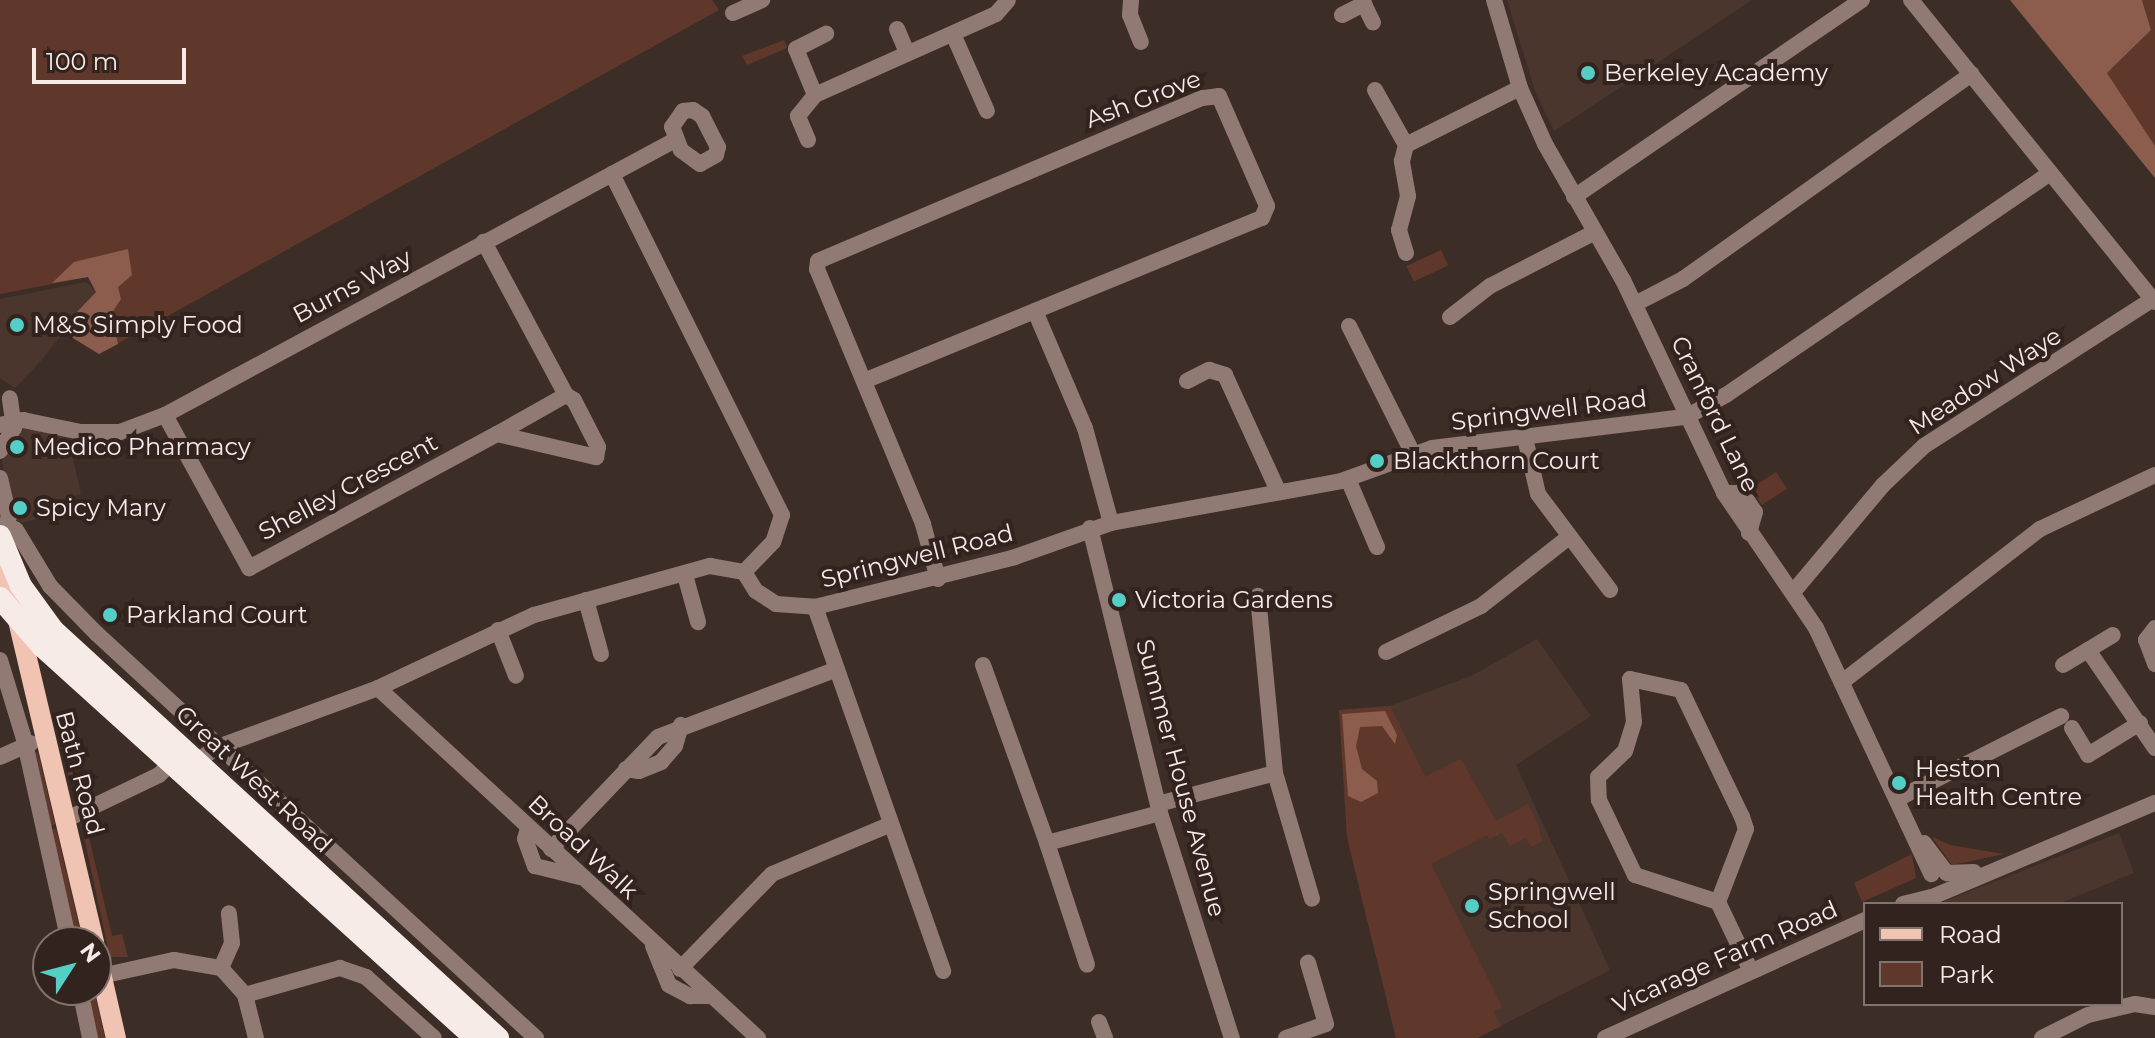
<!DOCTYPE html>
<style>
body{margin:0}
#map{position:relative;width:2155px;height:1038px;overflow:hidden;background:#3d2d27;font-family:Montserrat,sans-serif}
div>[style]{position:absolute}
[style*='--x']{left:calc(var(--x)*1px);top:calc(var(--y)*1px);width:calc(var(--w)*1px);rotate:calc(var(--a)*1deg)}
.built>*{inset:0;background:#4b362e}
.green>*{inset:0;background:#60382b;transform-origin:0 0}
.forest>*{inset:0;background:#8c5d4d}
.minor>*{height:16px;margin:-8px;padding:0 8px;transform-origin:8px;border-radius:8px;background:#917a73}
.major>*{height:20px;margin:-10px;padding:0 10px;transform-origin:10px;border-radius:10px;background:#f1c3b3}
.highway>*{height:22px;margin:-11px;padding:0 11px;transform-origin:11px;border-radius:11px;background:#f7ebe8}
.dots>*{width:22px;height:22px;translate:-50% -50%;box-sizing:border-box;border:4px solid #33231e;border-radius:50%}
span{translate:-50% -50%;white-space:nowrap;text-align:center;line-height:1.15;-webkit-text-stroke:8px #33231e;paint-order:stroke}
.poi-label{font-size:24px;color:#f6ebe7}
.left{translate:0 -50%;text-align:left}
.street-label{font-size:24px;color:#f6ebe7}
.legend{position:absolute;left:1863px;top:902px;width:260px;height:104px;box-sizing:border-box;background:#33231e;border:2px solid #81736e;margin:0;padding:10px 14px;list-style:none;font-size:24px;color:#f6ebe7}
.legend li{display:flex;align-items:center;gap:16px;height:40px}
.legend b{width:40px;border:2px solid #81736e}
.north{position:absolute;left:32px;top:926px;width:80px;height:80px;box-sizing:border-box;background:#33231e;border:2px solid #81736e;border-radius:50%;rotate:54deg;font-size:22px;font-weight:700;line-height:32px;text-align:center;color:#f6ebe7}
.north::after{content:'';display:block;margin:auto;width:28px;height:36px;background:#55cec6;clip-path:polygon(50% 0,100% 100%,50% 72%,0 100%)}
.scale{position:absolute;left:32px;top:48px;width:154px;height:36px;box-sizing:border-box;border:4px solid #f6ebe7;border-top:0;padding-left:10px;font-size:24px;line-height:28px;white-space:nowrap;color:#f6ebe7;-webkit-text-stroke:6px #33231e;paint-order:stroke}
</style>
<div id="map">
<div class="built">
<div style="clip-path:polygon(1507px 0,1752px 0,1554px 131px,1535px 91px)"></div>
<div style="clip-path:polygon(86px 282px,96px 292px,40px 362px,15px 388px,0 378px,0 299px)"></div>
<div style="clip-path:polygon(23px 427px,68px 437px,81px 494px,55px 502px,57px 514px,22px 523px,13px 519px,2px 461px)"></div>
<div style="clip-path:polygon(1537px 639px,1591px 716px,1516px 765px,1610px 970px,1477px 1038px,1400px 1038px,1392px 1023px,1339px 710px,1390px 706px,1471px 676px)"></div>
<div style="clip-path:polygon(2119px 833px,2134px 873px,2058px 904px,1937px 904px)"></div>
</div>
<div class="green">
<div style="clip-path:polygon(0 0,712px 0,719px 10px,99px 354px,60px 330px,96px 292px,88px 277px,0 294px)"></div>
<div style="clip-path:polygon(2142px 0,2155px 0,2155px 146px,2107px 73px,2151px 30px)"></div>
<div style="clip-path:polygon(784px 40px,787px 48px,747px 65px,742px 56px)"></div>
<div style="left:1441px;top:250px;width:17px;height:38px;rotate:65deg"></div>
<div style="left:1776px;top:472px;width:20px;height:30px;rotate:57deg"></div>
<div style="clip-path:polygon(1390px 706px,1425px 777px,1461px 759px,1496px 821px,1528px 804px,1538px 824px,1542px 841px,1531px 847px,1526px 838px,1510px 846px,1502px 833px,1490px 839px,1487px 835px,1431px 864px,1502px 1007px,1493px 1011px,1501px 1026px,1477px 1038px,1396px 1038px,1347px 838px,1339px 710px)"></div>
<div style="clip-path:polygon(64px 737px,76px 779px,71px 785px,58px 738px)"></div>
<div style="clip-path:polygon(38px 752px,55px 824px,51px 826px,33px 753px)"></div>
<div style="clip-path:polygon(85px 820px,112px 936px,122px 934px,128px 957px,110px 957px,81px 823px)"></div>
<div style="clip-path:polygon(56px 829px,83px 942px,74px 942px,52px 830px)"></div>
<div style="clip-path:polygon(1932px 837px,1950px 845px,2004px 854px,1952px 865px)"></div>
<div style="clip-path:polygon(1912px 854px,1916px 878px,1862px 902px,1854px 883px)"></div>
<div style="clip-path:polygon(85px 990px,94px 990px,105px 1038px,95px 1038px)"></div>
</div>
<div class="forest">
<div style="clip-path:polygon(2010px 0,2142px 0,2151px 30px,2107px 73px,2155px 146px,2155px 178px)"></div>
<div style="clip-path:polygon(128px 249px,132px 275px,118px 287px,121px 299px,111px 314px,118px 344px,99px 354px,60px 330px,96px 292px,88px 277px,52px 283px,74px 262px)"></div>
<div style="clip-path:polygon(1385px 711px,1397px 735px,1395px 744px,1382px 726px,1360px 727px,1356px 746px,1362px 769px,1377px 781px,1378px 793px,1361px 802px,1348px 796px,1342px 714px)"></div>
</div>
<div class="minor">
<div style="--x:1131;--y:0;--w:15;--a:94"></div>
<div style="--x:1130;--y:15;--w:29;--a:68"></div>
<div style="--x:1362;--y:0;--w:25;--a:64"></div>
<div style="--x:1494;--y:0;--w:92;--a:73.5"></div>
<div style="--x:1520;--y:88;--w:61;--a:65.9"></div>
<div style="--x:1545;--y:144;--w:157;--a:60.2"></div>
<div style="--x:1623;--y:280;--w:236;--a:64.6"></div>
<div style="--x:1724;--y:493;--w:163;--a:55.7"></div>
<div style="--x:1816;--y:628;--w:272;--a:64.9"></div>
<div style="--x:1911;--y:0;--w:388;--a:51.1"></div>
<div style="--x:733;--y:13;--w:32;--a:-24"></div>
<div style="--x:1342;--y:15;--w:25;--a:-27"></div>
<div style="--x:897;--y:29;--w:26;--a:67"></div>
<div style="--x:953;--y:34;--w:84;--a:66.2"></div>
<div style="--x:1375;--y:90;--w:63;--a:60.6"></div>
<div style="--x:815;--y:95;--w:50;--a:-112.4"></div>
<div style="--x:796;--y:49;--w:34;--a:-27"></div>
<div style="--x:693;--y:110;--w:11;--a:34"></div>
<div style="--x:702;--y:116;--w:35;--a:63"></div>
<div style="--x:718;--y:147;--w:8;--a:104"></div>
<div style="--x:716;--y:155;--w:18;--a:151"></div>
<div style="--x:700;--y:164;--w:24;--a:-144"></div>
<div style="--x:681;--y:150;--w:25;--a:-111"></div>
<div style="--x:672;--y:127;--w:19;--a:-55"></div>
<div style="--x:683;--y:111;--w:10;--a:-6"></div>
<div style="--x:808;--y:140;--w:26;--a:-113"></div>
<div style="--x:798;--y:116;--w:27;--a:-51"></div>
<div style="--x:815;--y:95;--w:198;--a:-24.1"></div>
<div style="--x:996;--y:14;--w:18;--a:-49"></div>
<div style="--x:612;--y:174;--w:381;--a:63.5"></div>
<div style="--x:782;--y:515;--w:28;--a:108"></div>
<div style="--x:773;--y:542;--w:42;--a:134"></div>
<div style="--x:1574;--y:197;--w:349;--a:-34.4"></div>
<div style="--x:1406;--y:253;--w:24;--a:-107"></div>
<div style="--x:1399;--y:230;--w:35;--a:-75"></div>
<div style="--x:1408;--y:196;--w:36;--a:-100"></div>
<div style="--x:1402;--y:161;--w:16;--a:-76"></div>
<div style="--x:1406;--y:145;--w:127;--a:-26.6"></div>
<div style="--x:1635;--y:304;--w:54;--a:-27.5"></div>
<div style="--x:1683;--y:279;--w:354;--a:-35.4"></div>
<div style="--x:1035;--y:311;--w:127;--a:66.9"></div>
<div style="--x:1085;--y:428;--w:98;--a:74.7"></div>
<div style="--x:1450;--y:317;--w:51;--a:-37.8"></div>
<div style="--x:1490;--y:286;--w:118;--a:-27.2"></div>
<div style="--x:1349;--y:326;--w:143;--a:63.4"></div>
<div style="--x:864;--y:381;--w:430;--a:-22.3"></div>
<div style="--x:1262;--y:218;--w:13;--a:-67"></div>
<div style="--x:1267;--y:206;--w:120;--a:-113.6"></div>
<div style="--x:1219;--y:96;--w:17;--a:173"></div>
<div style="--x:1202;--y:98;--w:417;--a:157"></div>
<div style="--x:818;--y:261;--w:8;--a:97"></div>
<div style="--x:817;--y:269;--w:276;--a:67.4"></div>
<div style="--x:923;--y:524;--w:57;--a:74.7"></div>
<div style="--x:1187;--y:381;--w:25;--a:-27"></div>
<div style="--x:1209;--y:370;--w:17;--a:17"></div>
<div style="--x:1225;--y:375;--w:128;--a:65.4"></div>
<div style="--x:165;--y:415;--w:175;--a:61.2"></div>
<div style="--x:249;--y:568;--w:282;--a:-28.4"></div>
<div style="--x:497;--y:434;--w:79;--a:-29.5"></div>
<div style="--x:566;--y:395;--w:174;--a:-118.2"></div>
<div style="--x:0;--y:425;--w:24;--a:-12"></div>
<div style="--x:23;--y:420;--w:59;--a:11.7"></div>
<div style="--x:81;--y:432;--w:39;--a:0"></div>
<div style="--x:120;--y:432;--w:48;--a:-20.7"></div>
<div style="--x:165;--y:415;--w:579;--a:-28.33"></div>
<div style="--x:497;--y:434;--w:102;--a:13.1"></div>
<div style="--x:596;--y:457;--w:10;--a:-79"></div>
<div style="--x:598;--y:447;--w:53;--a:-117.1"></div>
<div style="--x:574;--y:400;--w:9;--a:-148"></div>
<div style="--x:1525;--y:438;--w:57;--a:76.9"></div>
<div style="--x:1538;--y:494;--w:120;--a:53.1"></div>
<div style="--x:0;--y:451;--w:27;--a:-59"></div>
<div style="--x:14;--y:428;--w:30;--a:-98"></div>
<div style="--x:0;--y:478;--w:39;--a:77"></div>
<div style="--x:9;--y:516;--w:18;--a:106"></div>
<div style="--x:1348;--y:479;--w:74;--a:66.9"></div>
<div style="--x:1724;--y:493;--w:18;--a:0"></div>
<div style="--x:1742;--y:493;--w:23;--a:56"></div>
<div style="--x:1755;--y:512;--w:22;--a:106"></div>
<div style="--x:7;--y:525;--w:10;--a:29"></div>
<div style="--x:16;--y:530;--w:66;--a:58.7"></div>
<div style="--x:50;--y:586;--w:66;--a:45.6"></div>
<div style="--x:96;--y:633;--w:598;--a:42.63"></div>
<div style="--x:1090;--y:528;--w:293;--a:76.2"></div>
<div style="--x:1160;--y:813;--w:236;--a:72.3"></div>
<div style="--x:685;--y:575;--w:49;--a:74.5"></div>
<div style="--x:1794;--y:591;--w:138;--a:-50"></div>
<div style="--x:1883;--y:485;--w:57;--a:-43.6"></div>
<div style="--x:1924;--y:446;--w:272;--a:-32.7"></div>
<div style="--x:586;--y:600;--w:56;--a:74.5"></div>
<div style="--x:815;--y:607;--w:386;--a:70.6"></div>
<div style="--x:2155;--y:628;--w:15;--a:127"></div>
<div style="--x:2146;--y:640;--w:26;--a:69"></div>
<div style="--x:498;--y:630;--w:49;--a:68.6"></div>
<div style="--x:2088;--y:650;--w:119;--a:55.6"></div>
<div style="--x:1386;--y:652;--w:106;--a:-25.8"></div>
<div style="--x:1481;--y:606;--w:112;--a:-38.1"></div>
<div style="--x:0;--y:660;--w:83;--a:73.1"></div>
<div style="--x:24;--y:739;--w:208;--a:77.5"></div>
<div style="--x:983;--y:665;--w:189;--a:70.2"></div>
<div style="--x:1047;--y:843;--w:117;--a:-14.9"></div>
<div style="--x:2063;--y:665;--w:58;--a:-31"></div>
<div style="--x:1842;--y:682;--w:250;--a:-37.7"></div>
<div style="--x:2040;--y:529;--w:127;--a:-25.2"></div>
<div style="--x:378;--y:688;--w:517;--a:42.65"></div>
<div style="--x:2072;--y:728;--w:31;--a:59"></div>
<div style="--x:2088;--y:755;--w:61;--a:-31.6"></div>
<div style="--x:0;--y:757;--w:34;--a:-24"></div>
<div style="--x:198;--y:761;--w:21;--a:-37"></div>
<div style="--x:215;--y:748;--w:174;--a:-20.2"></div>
<div style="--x:378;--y:688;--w:172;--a:-25.1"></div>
<div style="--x:534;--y:615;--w:183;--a:-15.6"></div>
<div style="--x:710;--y:566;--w:35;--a:10"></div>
<div style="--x:744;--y:572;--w:22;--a:58"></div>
<div style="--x:756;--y:591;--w:24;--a:33"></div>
<div style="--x:776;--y:604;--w:39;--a:4"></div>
<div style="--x:815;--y:607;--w:206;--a:-14"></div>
<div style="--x:1015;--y:557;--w:102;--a:-19.5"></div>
<div style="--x:1111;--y:523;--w:234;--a:-10.3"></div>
<div style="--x:1341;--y:481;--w:97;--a:-19.9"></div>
<div style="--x:1432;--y:448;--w:256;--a:-7"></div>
<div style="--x:1686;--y:417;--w:46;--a:-28.8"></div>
<div style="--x:1726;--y:395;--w:393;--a:-34.4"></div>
<div style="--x:626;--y:769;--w:13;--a:9"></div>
<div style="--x:639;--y:771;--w:24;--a:-22"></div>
<div style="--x:661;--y:762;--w:21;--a:-49"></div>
<div style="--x:675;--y:746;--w:22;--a:-74"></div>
<div style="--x:1275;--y:773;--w:131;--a:73.6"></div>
<div style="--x:1897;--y:799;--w:184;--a:-26.8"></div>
<div style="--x:1158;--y:804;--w:121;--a:-14.8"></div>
<div style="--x:1275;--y:773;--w:178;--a:-95.5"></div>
<div style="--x:67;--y:819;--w:102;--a:-25.6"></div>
<div style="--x:159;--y:775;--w:17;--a:-45"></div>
<div style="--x:528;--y:828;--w:11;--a:105"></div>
<div style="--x:525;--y:839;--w:29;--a:70"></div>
<div style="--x:535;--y:866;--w:46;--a:13.7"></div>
<div style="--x:1047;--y:843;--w:128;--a:71.8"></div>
<div style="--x:1924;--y:843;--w:38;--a:53"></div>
<div style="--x:1947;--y:873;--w:27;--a:-2"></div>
<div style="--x:551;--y:849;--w:155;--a:-46.3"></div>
<div style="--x:658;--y:737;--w:191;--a:-20.8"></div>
<div style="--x:1718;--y:902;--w:78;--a:-69"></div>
<div style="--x:1746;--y:829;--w:13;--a:-108"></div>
<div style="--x:1742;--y:817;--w:141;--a:-115.7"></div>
<div style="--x:1681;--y:690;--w:52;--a:-167.8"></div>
<div style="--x:1630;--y:679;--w:43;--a:84.7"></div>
<div style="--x:1634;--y:722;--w:30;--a:107"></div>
<div style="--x:1625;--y:751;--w:37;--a:136"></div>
<div style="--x:1598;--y:777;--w:23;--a:88"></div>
<div style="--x:1599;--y:800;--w:83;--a:64.4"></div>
<div style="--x:1635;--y:875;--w:87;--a:18"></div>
<div style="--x:1718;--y:902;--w:74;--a:64.5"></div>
<div style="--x:1903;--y:904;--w:30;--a:-14"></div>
<div style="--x:1932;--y:897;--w:242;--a:-22.9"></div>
<div style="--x:653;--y:946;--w:42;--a:67.7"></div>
<div style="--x:669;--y:985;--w:24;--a:28"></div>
<div style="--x:690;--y:996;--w:20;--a:0"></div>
<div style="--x:221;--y:968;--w:27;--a:-66"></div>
<div style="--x:232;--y:943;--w:30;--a:-96"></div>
<div style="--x:680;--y:969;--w:132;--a:-45.9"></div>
<div style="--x:772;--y:874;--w:129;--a:-22.8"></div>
<div style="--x:101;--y:976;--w:75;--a:-12.4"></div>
<div style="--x:174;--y:960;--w:48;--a:9.7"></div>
<div style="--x:221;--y:968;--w:36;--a:48"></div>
<div style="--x:245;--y:995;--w:44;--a:75.7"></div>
<div style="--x:80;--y:990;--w:49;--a:78.2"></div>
<div style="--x:245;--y:995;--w:99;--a:-15.9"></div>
<div style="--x:340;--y:968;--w:28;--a:19"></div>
<div style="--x:366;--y:977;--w:91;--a:41.9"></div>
<div style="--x:1099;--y:1022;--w:17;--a:69"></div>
<div style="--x:1286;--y:1038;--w:42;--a:-19.3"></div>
<div style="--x:1326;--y:1024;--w:64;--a:-106.4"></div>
<div style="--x:1605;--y:1038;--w:286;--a:-24.4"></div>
<div style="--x:2042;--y:1038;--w:51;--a:-26.6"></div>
<div style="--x:2088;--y:1015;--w:48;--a:-13.2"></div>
<div style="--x:2135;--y:1004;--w:20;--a:9"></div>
</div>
<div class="major">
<div style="--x:3;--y:557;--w:396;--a:76.7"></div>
<div style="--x:96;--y:951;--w:89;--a:77.1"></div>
</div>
<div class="highway">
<div style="--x:0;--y:536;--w:54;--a:67.2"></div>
<div style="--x:21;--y:586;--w:54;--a:54"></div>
<div style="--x:53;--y:630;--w:604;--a:42.52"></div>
<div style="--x:0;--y:598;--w:64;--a:48.8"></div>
<div style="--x:42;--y:646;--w:584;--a:42.15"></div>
</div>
<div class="dots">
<div style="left:1588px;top:73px;background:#55cec6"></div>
<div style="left:17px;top:325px;background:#55cec6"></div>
<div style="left:17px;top:447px;background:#55cec6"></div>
<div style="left:1377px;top:461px;background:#55cec6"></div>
<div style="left:20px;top:508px;background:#55cec6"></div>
<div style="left:1119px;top:600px;background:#55cec6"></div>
<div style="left:110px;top:615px;background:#55cec6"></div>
<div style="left:1899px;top:783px;background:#55cec6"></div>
<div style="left:1472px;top:906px;background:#55cec6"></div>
</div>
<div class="poi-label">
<span class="left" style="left:1604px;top:73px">Berkeley Academy</span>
<span class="left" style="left:33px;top:325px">M&amp;S Simply Food</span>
<span class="left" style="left:33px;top:447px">Medico Pharmacy</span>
<span class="left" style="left:1393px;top:461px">Blackthorn Court</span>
<span class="left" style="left:36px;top:508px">Spicy Mary</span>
<span class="left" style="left:1135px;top:600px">Victoria Gardens</span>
<span class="left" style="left:126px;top:615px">Parkland Court</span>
<span class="left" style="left:1915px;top:783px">Heston<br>Health Centre</span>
<span class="left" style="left:1488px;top:906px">Springwell<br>School</span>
</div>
<div class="street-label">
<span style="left:1143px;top:99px;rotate:-21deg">Ash Grove</span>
<span style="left:352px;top:286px;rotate:-28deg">Burns Way</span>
<span style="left:1985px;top:381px;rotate:-33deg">Meadow Waye</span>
<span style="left:1549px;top:410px;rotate:-7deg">Springwell Road</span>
<span style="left:1715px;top:414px;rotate:64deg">Cranford Lane</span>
<span style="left:348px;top:487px;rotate:-28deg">Shelley Crescent</span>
<span style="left:917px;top:556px;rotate:-14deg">Springwell Road</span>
<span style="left:80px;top:773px;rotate:75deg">Bath Road</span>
<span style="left:1181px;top:778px;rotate:75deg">Summer House Avenue</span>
<span style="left:254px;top:779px;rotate:43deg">Great West Road</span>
<span style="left:583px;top:847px;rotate:43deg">Broad Walk</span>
<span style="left:1725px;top:957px;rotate:-24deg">Vicarage Farm Road</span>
</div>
<ul class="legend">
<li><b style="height:10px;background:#f1c3b3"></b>Road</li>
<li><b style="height:22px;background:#60382b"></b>Park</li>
</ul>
<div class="north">N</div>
<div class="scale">100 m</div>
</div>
